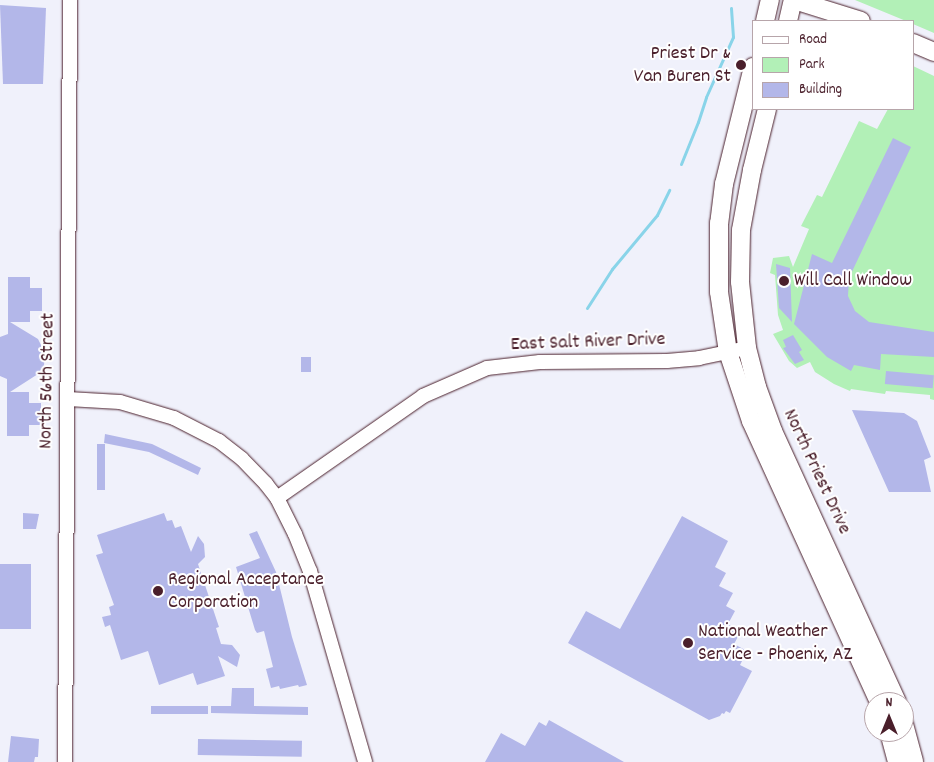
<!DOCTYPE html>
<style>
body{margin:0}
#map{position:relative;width:934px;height:762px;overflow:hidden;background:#f0f1fb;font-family:Dekko,sans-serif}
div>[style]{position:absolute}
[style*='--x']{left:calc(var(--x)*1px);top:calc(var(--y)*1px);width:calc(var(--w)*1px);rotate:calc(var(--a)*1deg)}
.green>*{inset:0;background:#b2f0b7}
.stream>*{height:3px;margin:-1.5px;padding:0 1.5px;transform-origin:1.5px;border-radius:1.5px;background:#89d4e9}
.building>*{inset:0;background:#b3b7e9;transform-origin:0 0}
.roads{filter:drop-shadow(0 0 1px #4a1f2b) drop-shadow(0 0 1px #4a1f2b)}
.minor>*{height:14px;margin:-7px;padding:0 7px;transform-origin:7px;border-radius:7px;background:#fff}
.major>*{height:18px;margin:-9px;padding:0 9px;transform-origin:9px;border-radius:9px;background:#fff}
.dots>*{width:14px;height:14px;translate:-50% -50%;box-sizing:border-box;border:2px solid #fff;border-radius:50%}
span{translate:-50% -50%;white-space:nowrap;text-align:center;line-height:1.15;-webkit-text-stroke:4px #fff;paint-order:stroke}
.poi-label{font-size:20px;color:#4a1f2b}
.right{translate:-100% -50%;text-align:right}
.left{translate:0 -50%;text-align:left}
.street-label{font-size:20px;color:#4a1f2b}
.legend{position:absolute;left:752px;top:20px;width:162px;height:90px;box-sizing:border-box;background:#fff;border:1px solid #b7a5aa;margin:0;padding:6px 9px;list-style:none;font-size:15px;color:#4a1f2b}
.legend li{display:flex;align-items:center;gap:10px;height:25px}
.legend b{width:25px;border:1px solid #b7a5aa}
.north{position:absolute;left:864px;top:692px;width:50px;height:50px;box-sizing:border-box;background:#fff;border:1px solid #b7a5aa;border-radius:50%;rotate:0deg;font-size:14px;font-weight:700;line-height:20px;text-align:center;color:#4a1f2b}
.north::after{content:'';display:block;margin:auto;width:18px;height:22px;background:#4a1f2b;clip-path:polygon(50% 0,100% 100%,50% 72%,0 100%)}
</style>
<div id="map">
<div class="green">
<div style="clip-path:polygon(855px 0,934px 0,934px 33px,913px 24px,913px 21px,906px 21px)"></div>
<div style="clip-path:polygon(913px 66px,934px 76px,934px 400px,930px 399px,930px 395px,886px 391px,885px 394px,851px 389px,850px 391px,834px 384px,815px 372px,810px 362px,797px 368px,789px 361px,773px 334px,783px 330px,778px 315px,775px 275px,770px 273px,773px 258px,789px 256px,793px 267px,809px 229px,801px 226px,817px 195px,822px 197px,859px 121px,877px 129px,888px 109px,913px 109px)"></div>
</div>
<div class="stream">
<div style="--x:681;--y:164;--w:45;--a:-68"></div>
<div style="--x:698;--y:122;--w:26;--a:-72"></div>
<div style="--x:706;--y:97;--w:66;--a:-65.8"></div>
<div style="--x:733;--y:37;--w:29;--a:-94"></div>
<div style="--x:587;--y:308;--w:46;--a:-57.3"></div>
<div style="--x:612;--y:269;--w:70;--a:-50.2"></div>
<div style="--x:657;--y:215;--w:28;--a:-64"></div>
</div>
<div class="building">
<div style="clip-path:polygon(0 5px,46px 8px,43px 84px,3px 84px)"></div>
<div style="clip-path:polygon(893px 138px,911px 147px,849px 278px,848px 296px,855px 311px,869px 322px,934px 332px,934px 357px,881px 354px,880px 370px,854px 365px,851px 371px,827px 357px,794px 324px,812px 254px,832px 263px)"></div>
<div style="clip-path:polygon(776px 264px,790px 268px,792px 322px,779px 308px)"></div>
<div style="clip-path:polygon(8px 277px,30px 277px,30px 288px,42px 288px,42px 311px,30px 311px,30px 322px,10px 322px,38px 339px,45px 353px,44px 365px,38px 374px,10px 392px,29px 392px,29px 403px,41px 403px,41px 425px,29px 425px,29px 436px,7px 436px,7px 379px,0 376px,0 337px,8px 334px)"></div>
<div style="clip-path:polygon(793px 335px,802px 350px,799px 352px,804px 360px,795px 364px,783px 348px,786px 347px,783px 340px)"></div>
<div style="left:301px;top:357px;width:10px;height:15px"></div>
<div style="left:886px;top:371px;width:48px;height:13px;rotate:5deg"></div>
<div style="clip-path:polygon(852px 410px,904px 413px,917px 421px,931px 457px,924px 460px,931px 492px,889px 492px)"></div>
<div style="clip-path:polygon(105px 434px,152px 444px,201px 468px,198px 475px,149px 452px,104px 443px)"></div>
<div style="left:97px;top:444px;width:8px;height:46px"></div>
<div style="clip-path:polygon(23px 513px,39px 514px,36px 529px,23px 529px)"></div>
<div style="clip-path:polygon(164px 513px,167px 521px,172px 520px,175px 528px,181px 526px,191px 552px,198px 536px,204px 544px,205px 557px,198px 564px,219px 627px,216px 628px,221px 644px,232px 645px,240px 655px,237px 667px,218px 656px,225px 676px,197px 685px,193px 673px,159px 685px,148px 651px,121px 660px,110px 625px,105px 627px,102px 617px,111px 615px,109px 607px,114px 605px,96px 555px,103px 553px,97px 535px)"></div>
<div style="clip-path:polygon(682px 516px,728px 541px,715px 567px,726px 573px,719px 586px,733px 593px,726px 606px,735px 611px,728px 624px,741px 631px,734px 644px,747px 651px,740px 665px,752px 671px,730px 713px,726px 711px,724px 714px,722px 713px,720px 716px,709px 720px,568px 643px,586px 611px,620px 629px)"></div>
<div style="clip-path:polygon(257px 531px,276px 572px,292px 637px,307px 685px,299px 687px,298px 685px,280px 689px,279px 686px,271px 688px,266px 669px,273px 667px,264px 631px,257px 633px,255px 630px,236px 567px,260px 558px,249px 534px)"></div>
<div style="left:0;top:564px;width:31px;height:65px"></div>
<div style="clip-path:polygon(232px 688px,254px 688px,254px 706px,308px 707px,308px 715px,211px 713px,211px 706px,231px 706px)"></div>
<div style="left:151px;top:706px;width:57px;height:8px"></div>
<div style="clip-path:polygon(549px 720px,624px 762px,485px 762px,501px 733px,525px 746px,539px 722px,546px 726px)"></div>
<div style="clip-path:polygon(11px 736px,39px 739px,38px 757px,35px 757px,34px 762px,8px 762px)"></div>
<div style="left:198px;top:739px;width:104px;height:16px;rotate:1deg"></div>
</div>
<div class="roads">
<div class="minor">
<div style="--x:68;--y:399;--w:52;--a:3.3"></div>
<div style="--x:120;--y:402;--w:56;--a:16.5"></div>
<div style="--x:174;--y:418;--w:51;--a:27.1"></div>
<div style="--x:219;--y:441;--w:29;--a:38"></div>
<div style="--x:242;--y:459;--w:35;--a:46"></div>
<div style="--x:266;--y:484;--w:18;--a:52"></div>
<div style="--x:277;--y:498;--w:40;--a:63.4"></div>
<div style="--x:295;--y:534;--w:40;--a:68"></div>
<div style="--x:310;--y:571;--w:199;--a:73.9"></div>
<div style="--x:277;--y:498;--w:178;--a:-34.9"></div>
<div style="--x:423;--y:396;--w:70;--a:-23.6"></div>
<div style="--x:487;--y:368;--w:53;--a:-6.5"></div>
<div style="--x:540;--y:362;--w:127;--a:-0.5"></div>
<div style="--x:667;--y:361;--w:32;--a:-5"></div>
<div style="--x:699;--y:358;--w:49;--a:-11.8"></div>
<div style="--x:65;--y:762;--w:762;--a:-89.62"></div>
</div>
<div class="major">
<div style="--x:794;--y:0;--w:70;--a:17.4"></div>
<div style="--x:765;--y:21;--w:22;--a:-77"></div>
<div style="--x:788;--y:21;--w:22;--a:-77"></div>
<div style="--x:913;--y:43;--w:23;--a:23"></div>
<div style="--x:753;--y:67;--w:121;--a:103.9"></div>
<div style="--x:724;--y:184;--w:39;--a:97"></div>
<div style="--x:719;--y:223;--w:69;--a:90"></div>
<div style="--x:719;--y:292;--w:61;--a:81.5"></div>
<div style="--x:728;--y:352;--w:73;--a:71.6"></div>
<div style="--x:751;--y:421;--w:309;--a:65.5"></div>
<div style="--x:767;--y:109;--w:63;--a:103.8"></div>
<div style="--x:752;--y:170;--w:61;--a:100.4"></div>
<div style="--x:741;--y:230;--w:52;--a:91.1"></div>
<div style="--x:740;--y:282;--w:66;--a:83.9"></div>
<div style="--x:747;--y:348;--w:40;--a:75.6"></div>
<div style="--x:757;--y:387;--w:47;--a:70"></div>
<div style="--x:773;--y:431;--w:298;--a:65.4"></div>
<div style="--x:904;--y:724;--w:39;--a:75"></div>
<div style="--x:889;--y:732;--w:31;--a:75"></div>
</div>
</div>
<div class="dots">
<div style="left:741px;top:65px;background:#4a1f2b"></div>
<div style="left:784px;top:281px;background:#4a1f2b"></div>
<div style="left:158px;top:591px;background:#4a1f2b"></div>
<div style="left:688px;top:643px;background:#4a1f2b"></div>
</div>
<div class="poi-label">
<span class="right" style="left:731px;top:66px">Priest Dr &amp;<br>Van Buren St</span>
<span class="left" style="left:794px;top:281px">Will Call Window</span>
<span class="left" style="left:168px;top:592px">Regional Acceptance<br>Corporation</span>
<span class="left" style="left:698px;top:644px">National Weather<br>Service - Phoenix, AZ</span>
</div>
<div class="street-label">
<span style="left:588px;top:343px;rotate:-2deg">East Salt River Drive</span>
<span style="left:48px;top:381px;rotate:-89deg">North 56th Street</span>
<span style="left:816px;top:472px;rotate:65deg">North Priest Drive</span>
</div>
<ul class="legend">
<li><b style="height:6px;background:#fff"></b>Road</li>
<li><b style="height:14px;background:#b2f0b7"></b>Park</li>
<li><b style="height:14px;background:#b3b7e9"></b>Building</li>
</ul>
<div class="north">N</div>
</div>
